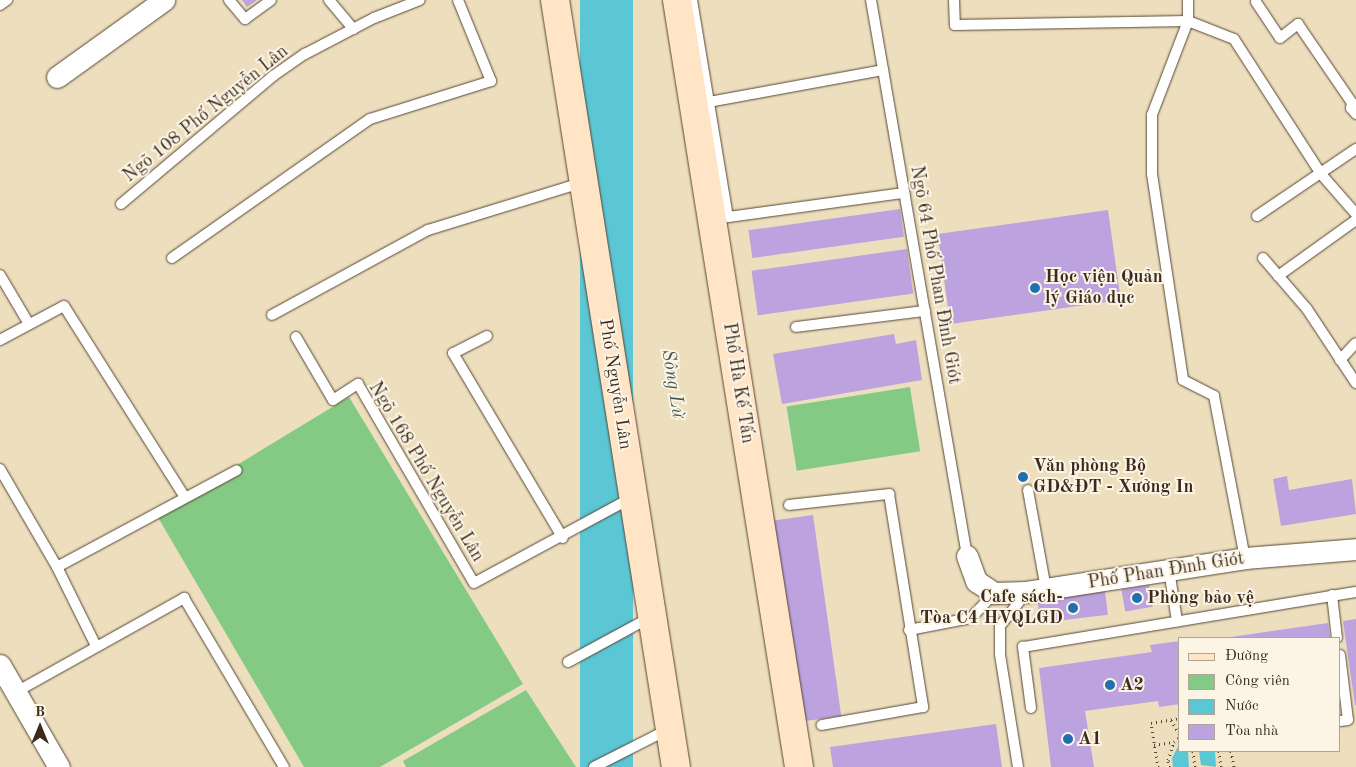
<!DOCTYPE html>
<meta charset="utf-8">
<style>
body{margin:0}
#map{position:relative;width:1356px;height:767px;overflow:hidden;background:#eddfbd;font-family:"Old Standard TT",serif}
div>[style]{position:absolute}
[style*='--x']{left:calc(var(--x)*1px);top:calc(var(--y)*1px);width:calc(var(--w)*1px);rotate:calc(var(--a)*1deg)}
.green>*{inset:0;background:#84ca85;transform-origin:0 0}
.water>*{inset:0;background:#5bc7d4;transform-origin:0 0}
.building>*{inset:0;background:#bca2de;transform-origin:0 0}
.path>*{height:3px;margin-top:-1.5px;transform-origin:0;background:repeating-linear-gradient(90deg,#564536 0 1px,transparent 0 5px)}
.roads{filter:drop-shadow(0 0 1px #564536) drop-shadow(0 0 1px #564536)}
.lane>*{height:10px;margin:-5px;padding:0 5px;transform-origin:5px;border-radius:5px;background:#fff}
.street>*{height:21px;margin:-10.5px;padding:0 10.5px;transform-origin:10.5px;border-radius:10.5px;background:#fff}
.secondary>*{height:28px;margin:-14px;padding:0 14px;transform-origin:14px;border-radius:14px;background:#ffe4c6}
.dots>*{width:14px;height:14px;translate:-50% -50%;box-sizing:border-box;border:2px solid #fcf5e5;border-radius:50%}
span{translate:-50% -50%;white-space:nowrap;text-align:center;line-height:1.15;-webkit-text-stroke:4px #fcf5e5;paint-order:stroke}
.street-label{font-size:18px;color:#3b2a1e}
.poi-label{font-size:18px;color:#3b2a1e;font-weight:700}
.left{translate:0 -50%;text-align:left}
.right{translate:-100% -50%;text-align:right}
.water-label{font-size:19px;color:#455955;font-style:italic}
.legend{position:absolute;left:1178px;top:637px;width:162px;height:115px;box-sizing:border-box;background:#fcf5e5;border:1px solid #afa495;margin:0;padding:6px 9px;list-style:none;font-size:15px;color:#3b2a1e}
.legend li{display:flex;align-items:center;gap:10px;height:25px}
.legend b{width:25px;border:1px solid #afa495}
.north{position:absolute;left:15px;top:702px;width:50px;height:50px;-webkit-text-stroke:4px #fcf5e5;paint-order:stroke;rotate:0deg;font-size:14px;font-weight:700;line-height:20px;text-align:center;color:#3b2a1e}
.north::after{content:'';display:block;margin:auto;width:18px;height:22px;background:#3b2a1e;clip-path:polygon(50% 0,100% 100%,50% 72%,0 100%)}
</style>
<div id="map">
<div class="green">
<div style="left:910px;top:387px;width:65px;height:125px;rotate:81deg"></div>
<div style="clip-path:polygon(349px 397px,523px 684px,380px 767px,304px 767px,156px 514px)"></div>
<div style="clip-path:polygon(526px 690px,576px 767px,406px 767px,403px 761px)"></div>
</div>
<div class="water">
<div style="left:580px;top:0;width:53px;height:776px"></div>
<div style="clip-path:polygon(1180px 743px,1180px 751px,1188px 751px,1189px 767px,1173px 767px,1172px 758px)"></div>
<div style="clip-path:polygon(1199px 751px,1215px 751px,1216px 767px,1201px 765px)"></div>
</div>
<div class="building">
<div style="clip-path:polygon(242px 0,257px 0,247px 7px)"></div>
<div style="left:900px;top:209px;width:28px;height:153px;rotate:82deg"></div>
<div style="left:1108px;top:210px;width:91px;height:172px;rotate:82deg"></div>
<div style="left:907px;top:249px;width:45px;height:157px;rotate:82deg"></div>
<div style="clip-path:polygon(894px 334px,896px 344px,916px 340px,922px 380px,782px 404px,773px 354px)"></div>
<div style="clip-path:polygon(1287px 476px,1289px 490px,1352px 479px,1356px 514px,1281px 526px,1273px 479px)"></div>
<div style="left:813px;top:515px;width:203px;height:40px;rotate:82deg"></div>
<div style="left:1149px;top:585px;width:22px;height:28px;rotate:80deg"></div>
<div style="left:1105px;top:591px;width:24px;height:68px;rotate:83deg"></div>
<div style="clip-path:polygon(1356px 619px,1356px 705px,1355px 705px,1343px 621px)"></div>
<div style="clip-path:polygon(1328px 623px,1330px 638px,1231px 638px,1231px 637px)"></div>
<div style="clip-path:polygon(1180px 641px,1180px 704px,1159px 707px,1158px 701px,1085px 711px,1094px 767px,1051px 767px,1039px 668px,1152px 652px,1150px 645px)"></div>
<div style="clip-path:polygon(996px 724px,1002px 767px,833px 767px,830px 747px)"></div>
</div>
<div class="path">
<div style="--x:1171;--y:720;--w:17;--a:59"></div>
<div style="--x:1154;--y:745;--w:20;--a:-9"></div>
<div style="--x:1193;--y:751;--w:16;--a:83"></div>
<div style="--x:1219;--y:751;--w:16;--a:83"></div>
<div style="--x:1231;--y:751;--w:16;--a:79"></div>
<div style="--x:1158;--y:767;--w:45;--a:-99"></div>
<div style="--x:1151;--y:723;--w:29;--a:-10"></div>
<div style="--x:1169;--y:767;--w:7;--a:-98"></div>
<div style="--x:1168;--y:760;--w:19;--a:-72"></div>
<div style="--x:1174;--y:742;--w:8;--a:-40"></div>
</div>
<div class="roads">
<div class="lane">
<div style="--x:229;--y:0;--w:25;--a:50"></div>
<div style="--x:245;--y:19;--w:32;--a:-36"></div>
<div style="--x:329;--y:0;--w:38;--a:50"></div>
<div style="--x:692;--y:0;--w:220;--a:80.6"></div>
<div style="--x:728;--y:217;--w:178;--a:-7.8"></div>
<div style="--x:871;--y:0;--w:564;--a:80.2"></div>
<div style="--x:954;--y:0;--w:25;--a:88"></div>
<div style="--x:955;--y:25;--w:233;--a:-1"></div>
<div style="--x:1188;--y:21;--w:49;--a:21.4"></div>
<div style="--x:1234;--y:39;--w:161;--a:57.2"></div>
<div style="--x:1321;--y:174;--w:53;--a:48.8"></div>
<div style="--x:1188;--y:0;--w:21;--a:90"></div>
<div style="--x:1188;--y:21;--w:101;--a:111"></div>
<div style="--x:1152;--y:115;--w:59;--a:90"></div>
<div style="--x:1152;--y:174;--w:208;--a:81.4"></div>
<div style="--x:1183;--y:380;--w:35;--a:27"></div>
<div style="--x:1214;--y:396;--w:165;--a:79.2"></div>
<div style="--x:1256;--y:2;--w:43;--a:56.3"></div>
<div style="--x:1280;--y:38;--w:23;--a:-38"></div>
<div style="--x:1298;--y:24;--w:96;--a:55.6"></div>
<div style="--x:1352;--y:103;--w:5;--a:101"></div>
<div style="--x:1351;--y:108;--w:8;--a:50"></div>
<div style="--x:0;--y:5;--w:9;--a:-36"></div>
<div style="--x:709;--y:102;--w:177;--a:-10.4"></div>
<div style="--x:121;--y:204;--w:199;--a:-40.1"></div>
<div style="--x:273;--y:76;--w:39;--a:-35"></div>
<div style="--x:305;--y:54;--w:78;--a:-27.6"></div>
<div style="--x:374;--y:18;--w:49;--a:-21.4"></div>
<div style="--x:1257;--y:216;--w:120;--a:-34.1"></div>
<div style="--x:172;--y:258;--w:242;--a:-35.1"></div>
<div style="--x:370;--y:119;--w:127;--a:-17.4"></div>
<div style="--x:491;--y:81;--w:87;--a:-112.2"></div>
<div style="--x:1263;--y:258;--w:67;--a:49.2"></div>
<div style="--x:1307;--y:309;--w:89;--a:56.5"></div>
<div style="--x:0;--y:275;--w:57;--a:59.4"></div>
<div style="--x:1278;--y:276;--w:96;--a:-35.7"></div>
<div style="--x:272;--y:315;--w:178;--a:-28.6"></div>
<div style="--x:428;--y:230;--w:160;--a:-17.1"></div>
<div style="--x:796;--y:327;--w:130;--a:-7.1"></div>
<div style="--x:487;--y:336;--w:38;--a:153"></div>
<div style="--x:453;--y:353;--w:215;--a:59.3"></div>
<div style="--x:296;--y:337;--w:73;--a:59.6"></div>
<div style="--x:333;--y:400;--w:30;--a:-33"></div>
<div style="--x:358;--y:384;--w:230;--a:59.8"></div>
<div style="--x:474;--y:583;--w:179;--a:-28.4"></div>
<div style="--x:0;--y:340;--w:72;--a:-28"></div>
<div style="--x:64;--y:306;--w:225;--a:57.7"></div>
<div style="--x:1340;--y:360;--w:23;--a:-47"></div>
<div style="--x:0;--y:469;--w:113;--a:59.8"></div>
<div style="--x:57;--y:567;--w:88;--a:63.7"></div>
<div style="--x:1028;--y:490;--w:101;--a:79.7"></div>
<div style="--x:789;--y:505;--w:101;--a:-6.3"></div>
<div style="--x:889;--y:494;--w:216;--a:80.9"></div>
<div style="--x:923;--y:707;--w:103;--a:169.9"></div>
<div style="--x:57;--y:567;--w:204;--a:-28.3"></div>
<div style="--x:1169;--y:570;--w:52;--a:81.1"></div>
<div style="--x:1332;--y:595;--w:43;--a:83.4"></div>
<div style="--x:909;--y:630;--w:63;--a:-11"></div>
<div style="--x:971;--y:618;--w:34;--a:-47"></div>
<div style="--x:1340;--y:655;--w:65;--a:83"></div>
<div style="--x:1348;--y:720;--w:8;--a:173"></div>
<div style="--x:568;--y:662;--w:94;--a:-28.5"></div>
<div style="--x:16;--y:692;--w:193;--a:-29.2"></div>
<div style="--x:184;--y:598;--w:196;--a:59.4"></div>
<div style="--x:1031;--y:708;--w:62;--a:-97.5"></div>
<div style="--x:1023;--y:647;--w:338;--a:-9.4"></div>
<div style="--x:594;--y:767;--w:84;--a:-26.9"></div>
<div style="--x:1018;--y:767;--w:114;--a:-99.1"></div>
<div style="--x:1000;--y:654;--w:28;--a:-90"></div>
<div style="--x:1000;--y:626;--w:42;--a:-51.8"></div>
</div>
<div class="street">
<div style="--x:57;--y:77;--w:132;--a:-35.7"></div>
<div style="--x:967;--y:556;--w:27;--a:70"></div>
<div style="--x:976;--y:581;--w:22;--a:34"></div>
<div style="--x:994;--y:593;--w:32;--a:-2"></div>
<div style="--x:1026;--y:592;--w:222;--a:-8.8"></div>
<div style="--x:1245;--y:558;--w:111;--a:-4.6"></div>
<div style="--x:0;--y:665;--w:118;--a:60"></div>
</div>
<div class="secondary">
<div style="--x:555;--y:0;--w:776;--a:81.04"></div>
<div style="--x:677;--y:0;--w:777;--a:80.96"></div>
</div>
</div>
<div class="dots">
<div style="left:1035px;top:288px;background:#1f6fb2"></div>
<div style="left:1023px;top:477px;background:#1f6fb2"></div>
<div style="left:1137px;top:598px;background:#1f6fb2"></div>
<div style="left:1073px;top:608px;background:#1f6fb2"></div>
<div style="left:1110px;top:685px;background:#1f6fb2"></div>
<div style="left:1068px;top:739px;background:#1f6fb2"></div>
</div>
<div class="street-label">
<span style="left:206px;top:114px;rotate:-39deg">Ngõ 108 Phố Nguyễn Lân</span>
<span style="left:935px;top:275px;rotate:80deg">Ngõ 64 Phố Phan Đình Giót</span>
<span style="left:738px;top:383px;rotate:81deg">Phố Hà Kế Tấn</span>
<span style="left:615px;top:384px;rotate:81deg">Phố Nguyễn Lân</span>
<span style="left:426px;top:472px;rotate:59deg">Ngõ 168 Phố Nguyễn Lân</span>
<span style="left:1166px;top:571px;rotate:-9deg">Phố Phan Đình Giót</span>
</div>
<div class="poi-label">
<span class="left" style="left:1045px;top:288px">Học viện Quản<br>lý Giáo dục</span>
<span class="left" style="left:1033px;top:477px">Văn phòng Bộ<br>GD&amp;ĐT - Xưởng In</span>
<span class="right" style="left:1063px;top:608px">Cafe sách-<br>Tòa C4 HVQLGD</span>
<span class="left" style="left:1147px;top:598px">Phòng bảo vệ</span>
<span class="left" style="left:1120px;top:685px">A2</span>
<span class="left" style="left:1078px;top:739px">A1</span>
</div>
<div class="water-label">
<span style="left:672px;top:384px;rotate:81deg">Sông Lừ</span>
</div>
<ul class="legend">
<li><b style="height:6px;background:#ffe4c6"></b>Đường</li>
<li><b style="height:14px;background:#84ca85"></b>Công viên</li>
<li><b style="height:14px;background:#5bc7d4"></b>Nước</li>
<li><b style="height:14px;background:#bca2de"></b>Tòa nhà</li>
</ul>
<div class="north">B</div>
</div>
